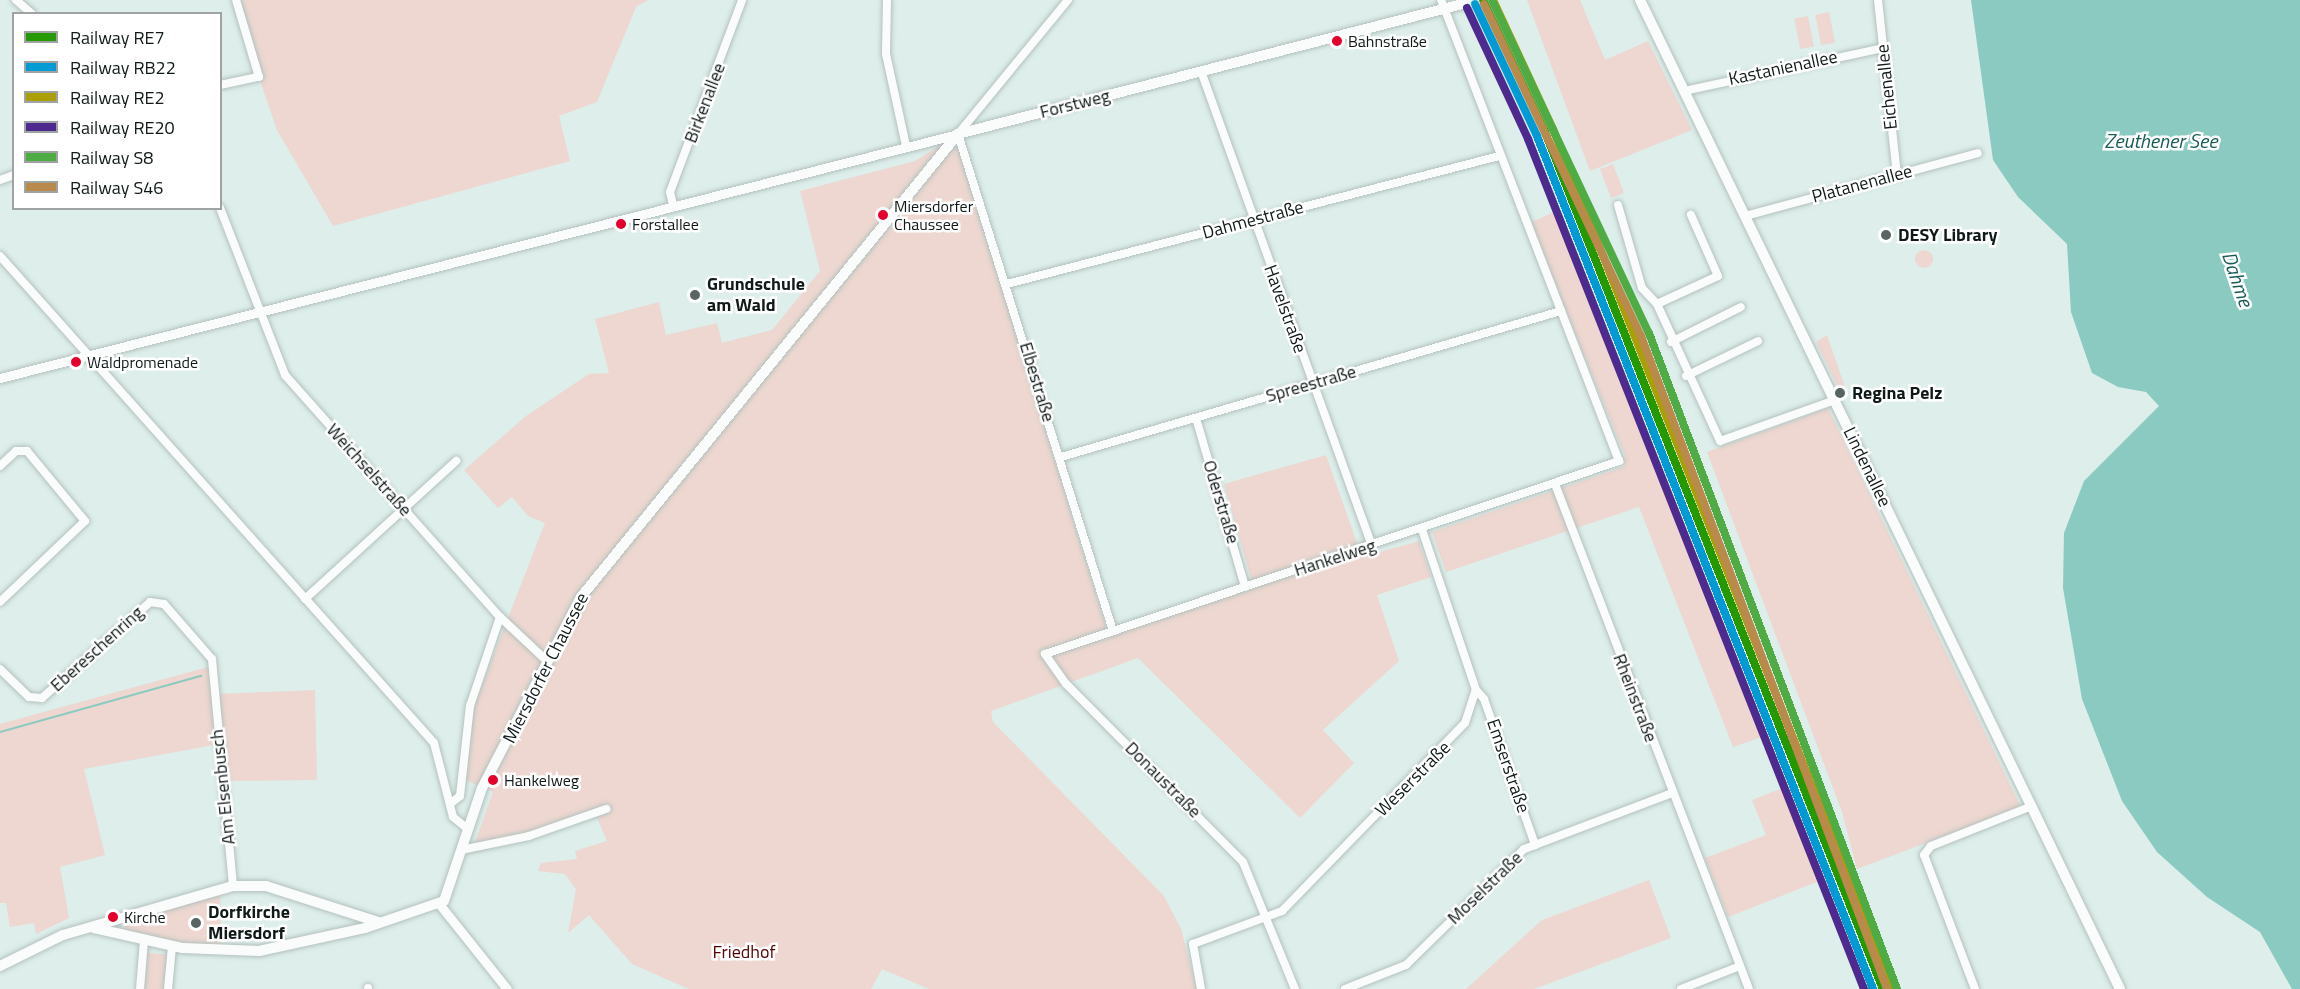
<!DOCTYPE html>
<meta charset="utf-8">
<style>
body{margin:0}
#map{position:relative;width:2300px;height:989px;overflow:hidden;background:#ddeeeb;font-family:"Titillium Web",sans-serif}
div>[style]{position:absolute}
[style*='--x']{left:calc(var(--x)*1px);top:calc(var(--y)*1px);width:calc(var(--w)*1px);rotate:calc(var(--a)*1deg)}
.green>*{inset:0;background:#edd7d0;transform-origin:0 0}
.round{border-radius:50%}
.water>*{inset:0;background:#8acac1}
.stream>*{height:2px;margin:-1px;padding:0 1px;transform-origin:1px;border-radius:1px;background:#8acac1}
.roads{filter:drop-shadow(0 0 2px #b4c1be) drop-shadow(0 0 2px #b4c1be)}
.minor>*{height:8px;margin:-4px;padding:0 4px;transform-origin:4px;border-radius:4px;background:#fafcfc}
.tertiary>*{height:9px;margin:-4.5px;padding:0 4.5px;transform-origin:4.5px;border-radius:4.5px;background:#fafcfc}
.secondary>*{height:10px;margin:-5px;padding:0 5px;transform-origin:5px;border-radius:5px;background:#fafcfc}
.rail-1>*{height:8px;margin:-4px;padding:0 4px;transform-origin:4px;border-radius:4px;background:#269900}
.rail-2>*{height:8px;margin:-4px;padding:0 4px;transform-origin:4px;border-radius:4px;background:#009bd5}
.rail-3>*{height:8px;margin:-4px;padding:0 4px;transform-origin:4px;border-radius:4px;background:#ab9f08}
.rail-4>*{height:8px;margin:-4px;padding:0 4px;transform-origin:4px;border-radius:4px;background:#4e2a8e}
.rail-5>*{height:8px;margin:-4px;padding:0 4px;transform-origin:4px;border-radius:4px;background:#4fac45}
.rail-6>*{height:8px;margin:-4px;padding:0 4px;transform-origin:4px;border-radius:4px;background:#ba8a4d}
.dots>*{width:16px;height:16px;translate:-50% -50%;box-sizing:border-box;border:3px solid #fff;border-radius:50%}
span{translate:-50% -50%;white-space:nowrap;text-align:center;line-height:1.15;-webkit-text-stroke:5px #fff;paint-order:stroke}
.bus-label{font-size:16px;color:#0f1a18}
.left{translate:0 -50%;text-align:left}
.street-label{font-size:18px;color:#0f1a18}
.poi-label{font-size:18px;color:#0f1a18;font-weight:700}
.park-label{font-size:18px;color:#550300}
.water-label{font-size:20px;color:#175d56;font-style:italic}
.legend{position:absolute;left:12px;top:12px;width:210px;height:198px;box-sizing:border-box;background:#fff;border:2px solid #9fa3a3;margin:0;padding:8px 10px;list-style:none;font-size:18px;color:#0f1a18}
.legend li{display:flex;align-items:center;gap:12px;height:30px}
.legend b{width:30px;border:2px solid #9fa3a3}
</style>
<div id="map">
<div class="green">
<div style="clip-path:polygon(232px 0,648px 0,636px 7px,597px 102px,559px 116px,570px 161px,333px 226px,277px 130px)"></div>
<div style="clip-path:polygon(1527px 0,1580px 0,1605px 60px,1648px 41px,1692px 130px,1590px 171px)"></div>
<div style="left:1829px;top:12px;width:31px;height:14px;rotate:79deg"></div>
<div style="left:1808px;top:16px;width:31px;height:14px;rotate:79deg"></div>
<div style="clip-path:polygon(942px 144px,960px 150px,1108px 633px,1254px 589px,1224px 484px,1326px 455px,1362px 557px,1419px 541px,1431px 577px,1377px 595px,1399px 661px,1323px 730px,1354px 763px,1300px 818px,1138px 658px,991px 711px,993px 722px,1164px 896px,1181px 929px,1197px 989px,929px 989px,882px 969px,871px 989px,689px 989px,632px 964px,589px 915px,568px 933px,576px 889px,565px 874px,538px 871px,541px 863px,577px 859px,575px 851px,607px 841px,596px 815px,475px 853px,473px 848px,493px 792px,466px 780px,473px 708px,545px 523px,528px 516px,512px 497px,498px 508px,464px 470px,526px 416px,589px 374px,609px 373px,595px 319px,659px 302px,666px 335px,717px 323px,722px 343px,772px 330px,820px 271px,800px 191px,915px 161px)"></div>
<div style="left:1613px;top:164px;width:31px;height:14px;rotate:69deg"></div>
<div style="clip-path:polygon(1558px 210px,1764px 736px,1733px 747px,1639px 507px,1446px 572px,1432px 532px,1623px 467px,1625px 456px,1530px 223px)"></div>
<div class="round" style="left:1915px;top:250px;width:18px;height:18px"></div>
<div style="clip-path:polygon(1827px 335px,1846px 390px,1840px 392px,1816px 342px)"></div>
<div style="clip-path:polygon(1828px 408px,2021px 807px,1857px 869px,1842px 812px,1707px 452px)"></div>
<div style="clip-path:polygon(208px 667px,216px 694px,315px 690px,317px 780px,223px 781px,219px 744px,84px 769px,105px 855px,60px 867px,69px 918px,36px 934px,34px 923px,10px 927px,6px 903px,0 903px,0 724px)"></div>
<div style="clip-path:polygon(1785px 787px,1822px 880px,1728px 917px,1705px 858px,1766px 835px,1752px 800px)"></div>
<div style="clip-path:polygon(1649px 880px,1671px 938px,1534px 989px,1466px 989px,1542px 920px)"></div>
<div style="clip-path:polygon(220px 892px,221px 944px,180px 944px,124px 931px,127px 919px)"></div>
<div style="left:146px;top:953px;width:22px;height:36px;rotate:3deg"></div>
</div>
<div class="water">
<div style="clip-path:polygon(1971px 0,2300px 0,2300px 989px,2292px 989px,2260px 932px,2207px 897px,2157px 852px,2122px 801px,2082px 699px,2063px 588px,2064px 533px,2084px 481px,2159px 406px,2146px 392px,2118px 387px,2092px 373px,2071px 312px,2067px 244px,2018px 197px,1993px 160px)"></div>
</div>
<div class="stream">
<div style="--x:0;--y:732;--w:209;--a:-15.6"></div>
</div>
<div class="roads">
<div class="minor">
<div style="--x:16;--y:0;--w:21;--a:41"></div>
<div style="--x:887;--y:0;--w:54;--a:91.1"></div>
<div style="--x:886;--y:54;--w:94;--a:77.7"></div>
<div style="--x:1068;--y:0;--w:173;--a:129.4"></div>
<div style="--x:958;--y:134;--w:521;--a:72.68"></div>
<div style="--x:1878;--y:0;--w:175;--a:83.8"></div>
<div style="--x:1201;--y:71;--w:505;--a:70.2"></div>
<div style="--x:220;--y:85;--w:40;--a:-12"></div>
<div style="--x:259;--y:77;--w:80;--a:-106.6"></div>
<div style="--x:1684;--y:91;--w:204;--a:-12.2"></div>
<div style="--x:0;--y:180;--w:15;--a:-20"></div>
<div style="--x:673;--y:205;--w:13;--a:-103"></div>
<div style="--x:670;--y:192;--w:205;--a:-69.4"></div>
<div style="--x:1618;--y:205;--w:86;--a:73.9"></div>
<div style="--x:1642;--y:288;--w:22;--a:47"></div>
<div style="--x:1657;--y:304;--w:151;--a:65.3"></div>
<div style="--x:1720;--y:441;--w:122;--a:-19.6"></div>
<div style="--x:220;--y:208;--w:179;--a:68.7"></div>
<div style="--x:285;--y:375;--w:324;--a:48.4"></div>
<div style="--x:500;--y:617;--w:64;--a:43.1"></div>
<div style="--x:1745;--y:216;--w:241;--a:-15.1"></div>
<div style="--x:0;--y:256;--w:652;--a:48.29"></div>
<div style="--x:434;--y:743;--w:76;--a:75.6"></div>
<div style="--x:453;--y:817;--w:19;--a:39"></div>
<div style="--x:1007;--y:284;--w:508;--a:-14.58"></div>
<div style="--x:1657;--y:304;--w:67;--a:-24.7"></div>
<div style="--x:1718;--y:276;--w:67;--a:-113.9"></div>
<div style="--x:1671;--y:342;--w:78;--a:-26.6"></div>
<div style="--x:1686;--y:376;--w:80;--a:-25.9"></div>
<div style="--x:1196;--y:418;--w:176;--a:73.8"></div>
<div style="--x:1061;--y:457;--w:521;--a:-16.28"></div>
<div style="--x:0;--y:466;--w:22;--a:-43"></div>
<div style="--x:16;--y:451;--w:11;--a:0"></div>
<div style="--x:27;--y:451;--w:91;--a:50.4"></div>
<div style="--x:85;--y:521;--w:117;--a:136.4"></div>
<div style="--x:1555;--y:484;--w:541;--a:68.99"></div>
<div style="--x:305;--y:599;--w:205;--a:-42.4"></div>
<div style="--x:0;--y:669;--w:40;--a:44"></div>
<div style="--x:29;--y:697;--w:13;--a:4"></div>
<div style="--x:42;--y:698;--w:144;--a:-41.6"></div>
<div style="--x:150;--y:602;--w:14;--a:8"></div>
<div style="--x:164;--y:604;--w:73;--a:48.9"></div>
<div style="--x:212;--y:659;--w:228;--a:84.7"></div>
<div style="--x:1476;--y:690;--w:12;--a:48"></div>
<div style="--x:1484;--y:699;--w:155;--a:70.7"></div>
<div style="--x:451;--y:803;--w:11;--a:-38"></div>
<div style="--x:460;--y:796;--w:91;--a:-83.7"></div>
<div style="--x:470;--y:706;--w:94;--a:-71.4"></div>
<div style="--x:461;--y:850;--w:69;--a:-11.6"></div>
<div style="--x:529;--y:836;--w:82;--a:-19.3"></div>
<div style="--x:368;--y:988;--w:1;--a:90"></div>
<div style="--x:140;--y:989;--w:49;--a:-85.3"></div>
<div style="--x:168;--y:989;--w:42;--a:-84.6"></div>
<div style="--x:1201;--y:989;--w:46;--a:-100.1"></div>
<div style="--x:1193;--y:944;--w:95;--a:-20.3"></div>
<div style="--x:1282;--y:911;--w:262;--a:-45.8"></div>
<div style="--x:1465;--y:723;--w:35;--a:-72"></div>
<div style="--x:1476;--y:690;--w:169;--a:-108.6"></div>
<div style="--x:1295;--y:989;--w:137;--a:-112.3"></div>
<div style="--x:1243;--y:862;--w:251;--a:-134.8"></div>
<div style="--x:1066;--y:684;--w:37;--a:-125"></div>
<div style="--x:1045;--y:654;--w:606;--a:-18.58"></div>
<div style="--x:1619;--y:461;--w:494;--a:-111.1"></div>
<div style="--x:1345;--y:989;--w:66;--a:-21.5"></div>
<div style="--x:1406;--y:965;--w:165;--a:-44.5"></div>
<div style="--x:1524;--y:849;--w:158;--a:-20.7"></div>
<div style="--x:1681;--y:989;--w:63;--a:-21.3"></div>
<div style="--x:1975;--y:989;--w:143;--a:-110.8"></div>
<div style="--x:1924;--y:855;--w:11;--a:-52"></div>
<div style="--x:1931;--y:846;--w:109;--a:-21.6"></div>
</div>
<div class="tertiary">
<div style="--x:0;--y:378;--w:989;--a:-14.29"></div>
<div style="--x:440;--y:905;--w:107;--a:51.4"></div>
</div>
<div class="secondary">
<div style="--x:1640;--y:0;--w:1099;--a:64.11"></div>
<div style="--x:94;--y:928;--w:91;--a:12.7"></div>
<div style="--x:183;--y:948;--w:76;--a:2.3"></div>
<div style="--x:259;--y:951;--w:108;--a:-12.2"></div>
<div style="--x:365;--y:928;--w:83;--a:-18.9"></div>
<div style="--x:444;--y:901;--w:119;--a:-71.4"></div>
<div style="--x:482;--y:788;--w:215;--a:-62.6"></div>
<div style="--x:581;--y:597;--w:597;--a:-50.85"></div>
<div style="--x:958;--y:134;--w:537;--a:-14.45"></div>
<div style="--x:0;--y:966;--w:70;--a:-26.2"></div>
<div style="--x:63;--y:935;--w:177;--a:-16.1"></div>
<div style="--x:233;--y:886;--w:33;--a:0"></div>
<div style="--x:266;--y:886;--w:118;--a:17.8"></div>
</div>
</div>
<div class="rail-1">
<div style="--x:1483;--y:0;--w:146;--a:64.8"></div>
<div style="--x:1545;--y:132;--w:921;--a:68.48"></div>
</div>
<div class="rail-2">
<div style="--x:1475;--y:4;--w:146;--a:64.8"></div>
<div style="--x:1537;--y:136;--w:917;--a:68.5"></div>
</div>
<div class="rail-3">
<div style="--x:1493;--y:0;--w:142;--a:65.1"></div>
<div style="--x:1553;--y:129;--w:921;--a:68.48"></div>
</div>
<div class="rail-4">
<div style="--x:1467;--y:8;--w:145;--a:65"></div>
<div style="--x:1528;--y:139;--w:914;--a:68.43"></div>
</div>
<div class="rail-5">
<div style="--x:1492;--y:0;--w:368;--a:64.8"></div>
<div style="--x:1649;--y:333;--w:701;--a:69.29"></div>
</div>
<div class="rail-6">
<div style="--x:1484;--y:4;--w:367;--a:64.7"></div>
<div style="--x:1641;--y:336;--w:698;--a:69.36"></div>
</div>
<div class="dots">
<div style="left:1337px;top:41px;background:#e4002b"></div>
<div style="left:883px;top:215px;background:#e4002b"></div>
<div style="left:621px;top:224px;background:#e4002b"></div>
<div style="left:1886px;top:235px;background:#576462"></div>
<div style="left:695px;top:295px;background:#576462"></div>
<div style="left:76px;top:362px;background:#e4002b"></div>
<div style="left:1840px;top:393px;background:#576462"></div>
<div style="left:493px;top:780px;background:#e4002b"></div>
<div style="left:113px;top:917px;background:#e4002b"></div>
<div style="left:196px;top:923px;background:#576462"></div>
</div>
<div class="bus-label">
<span class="left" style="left:1348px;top:41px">Bahnstraße</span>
<span class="left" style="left:894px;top:215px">Miersdorfer<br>Chaussee</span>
<span class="left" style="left:632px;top:224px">Forstallee</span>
<span class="left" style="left:87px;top:362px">Waldpromenade</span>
<span class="left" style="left:504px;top:780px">Hankelweg</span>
<span class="left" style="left:124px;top:917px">Kirche</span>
</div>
<div class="street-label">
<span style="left:1783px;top:68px;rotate:-12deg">Kastanienallee</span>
<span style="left:1887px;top:87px;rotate:-96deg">Eichenallee</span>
<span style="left:705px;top:103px;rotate:-69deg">Birkenallee</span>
<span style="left:1075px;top:104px;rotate:-14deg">Forstweg</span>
<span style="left:1862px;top:184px;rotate:-15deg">Platanenallee</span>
<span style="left:1253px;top:220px;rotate:-15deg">Dahmestraße</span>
<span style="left:1285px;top:309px;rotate:70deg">Havelstraße</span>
<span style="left:1037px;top:382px;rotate:73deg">Elbestraße</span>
<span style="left:1311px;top:384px;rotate:-16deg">Spreestraße</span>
<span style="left:1867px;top:467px;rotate:64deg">Lindenallee</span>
<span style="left:369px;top:470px;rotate:48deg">Weichselstraße</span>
<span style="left:1221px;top:502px;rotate:73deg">Oderstraße</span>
<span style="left:1335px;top:558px;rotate:-18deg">Hankelweg</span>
<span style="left:97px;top:649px;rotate:-42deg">Ebereschenring</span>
<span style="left:546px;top:668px;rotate:-63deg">Miersdorfer Chaussee</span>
<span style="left:1635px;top:698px;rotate:69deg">Rheinstraße</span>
<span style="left:1508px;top:766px;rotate:71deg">Emserstraße</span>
<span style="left:1413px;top:779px;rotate:-45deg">Weserstraße</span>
<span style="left:1163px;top:780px;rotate:45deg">Donaustraße</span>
<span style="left:223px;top:787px;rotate:-96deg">Am Elsenbusch</span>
<span style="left:1485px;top:888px;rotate:-44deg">Moselstraße</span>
</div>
<div class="poi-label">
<span class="left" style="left:1898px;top:235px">DESY Library</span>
<span class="left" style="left:707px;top:295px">Grundschule<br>am Wald</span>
<span class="left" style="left:1852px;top:393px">Regina Pelz</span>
<span class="left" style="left:208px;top:923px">Dorfkirche<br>Miersdorf</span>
</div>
<div class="park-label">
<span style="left:744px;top:952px">Friedhof</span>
</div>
<div class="water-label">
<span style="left:2161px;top:140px">Zeuthener See</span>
<span style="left:2238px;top:279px;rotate:71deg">Dahme</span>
</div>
<ul class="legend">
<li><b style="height:8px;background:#269900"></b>Railway RE7</li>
<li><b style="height:8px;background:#009bd5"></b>Railway RB22</li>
<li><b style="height:8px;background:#ab9f08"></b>Railway RE2</li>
<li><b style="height:8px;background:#4e2a8e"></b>Railway RE20</li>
<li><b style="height:8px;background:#4fac45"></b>Railway S8</li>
<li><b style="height:8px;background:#ba8a4d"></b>Railway S46</li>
</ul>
</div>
